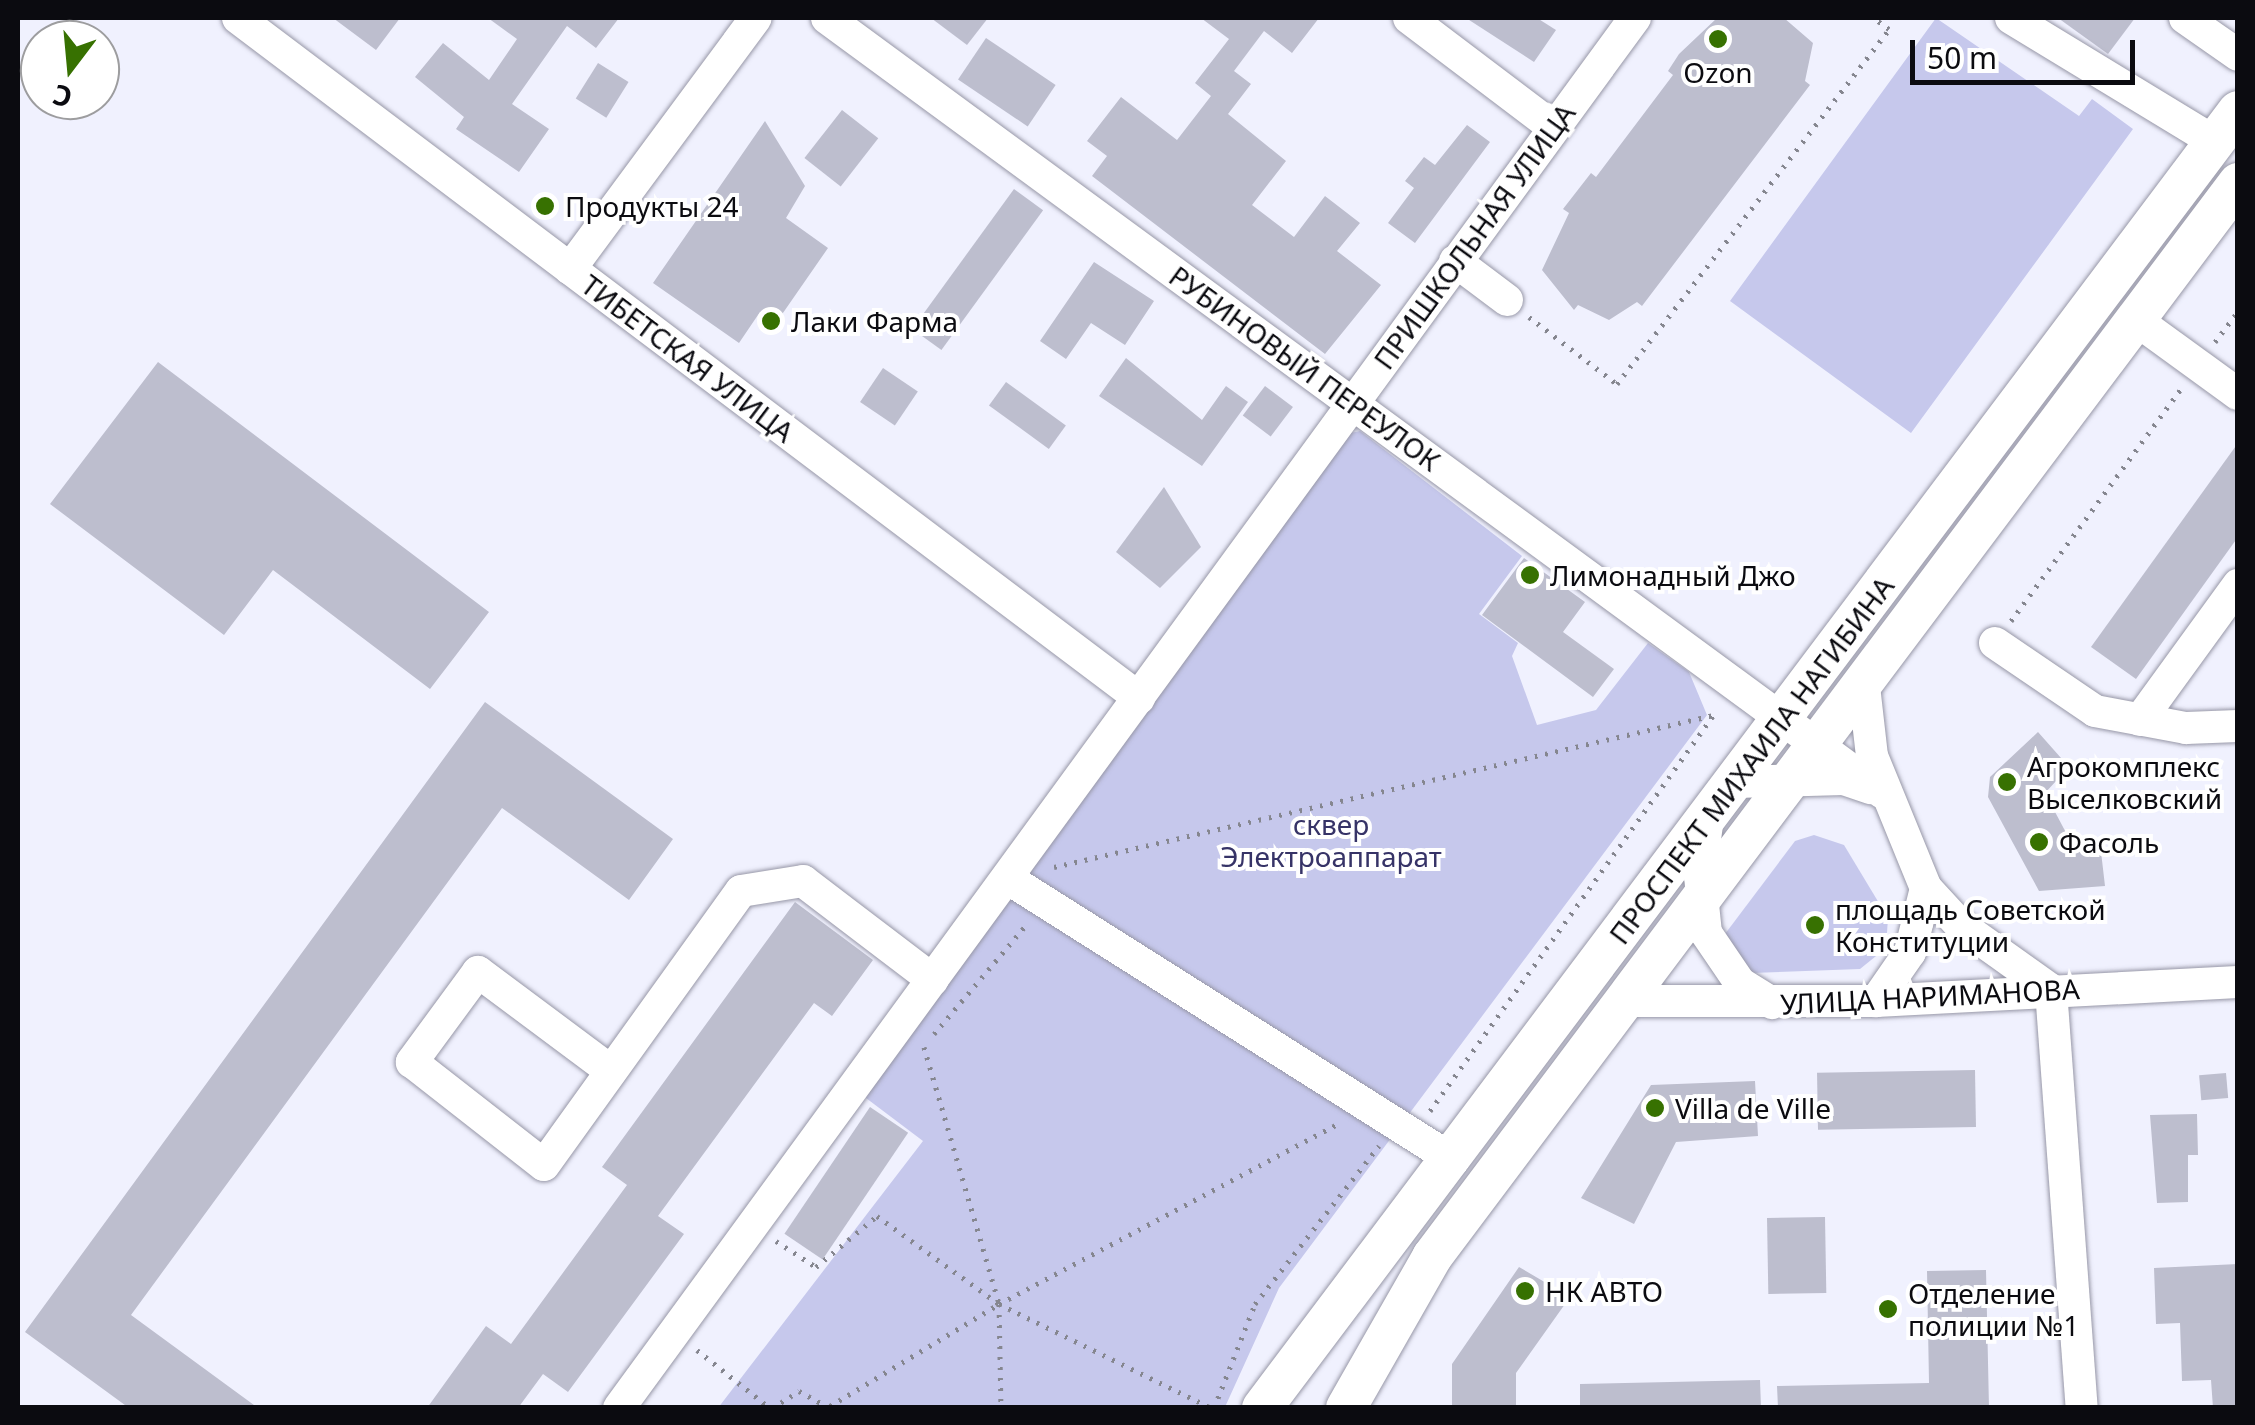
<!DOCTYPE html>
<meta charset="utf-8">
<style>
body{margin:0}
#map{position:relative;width:2255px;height:1425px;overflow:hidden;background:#f0f1fe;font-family:"Noto Sans",sans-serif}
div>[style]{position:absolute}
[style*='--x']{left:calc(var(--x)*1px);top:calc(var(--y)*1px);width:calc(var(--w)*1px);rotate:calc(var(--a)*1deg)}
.green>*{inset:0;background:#c6c8ec}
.building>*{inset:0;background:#bdbece;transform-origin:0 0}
.path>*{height:5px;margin-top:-2.5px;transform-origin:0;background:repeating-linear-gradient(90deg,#85868f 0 2.5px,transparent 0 10.5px)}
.roads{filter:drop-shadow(0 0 2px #9797a7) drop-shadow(0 0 2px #9797a7)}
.minor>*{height:32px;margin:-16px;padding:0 16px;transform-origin:16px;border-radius:16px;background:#fff}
.major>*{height:40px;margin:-20px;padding:0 20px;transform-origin:20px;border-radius:20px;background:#fff}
.dots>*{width:28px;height:28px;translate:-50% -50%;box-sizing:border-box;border:5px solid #fff;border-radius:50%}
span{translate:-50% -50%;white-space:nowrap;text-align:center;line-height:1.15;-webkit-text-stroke:8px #fff;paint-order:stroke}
.poi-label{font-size:28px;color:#0b0b10}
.left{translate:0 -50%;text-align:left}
.street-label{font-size:28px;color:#0b0b10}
.park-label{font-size:28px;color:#363367}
.frame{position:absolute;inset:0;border:20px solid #0b0b10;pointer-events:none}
.north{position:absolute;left:20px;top:20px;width:100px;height:100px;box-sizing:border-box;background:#fff;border:2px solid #9d9d9f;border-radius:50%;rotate:196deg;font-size:28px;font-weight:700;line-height:40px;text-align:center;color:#0b0b10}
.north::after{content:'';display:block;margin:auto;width:35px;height:45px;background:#377101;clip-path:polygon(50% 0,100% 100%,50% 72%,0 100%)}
.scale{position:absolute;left:1910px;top:40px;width:225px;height:45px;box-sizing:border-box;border:5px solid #0b0b10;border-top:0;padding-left:12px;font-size:30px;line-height:35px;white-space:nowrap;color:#0b0b10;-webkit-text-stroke:8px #fff;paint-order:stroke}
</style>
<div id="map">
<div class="green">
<div style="clip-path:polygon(1936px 18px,2079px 116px,2092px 99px,2133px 129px,1911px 433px,1730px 301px)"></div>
<div style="clip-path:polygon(1360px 431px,1522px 556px,1479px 614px,1518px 643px,1512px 656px,1537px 725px,1596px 710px,1648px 643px,1689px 672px,1707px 715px,1279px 1288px,1225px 1407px,718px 1408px,923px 1141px,858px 1092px,1336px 436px)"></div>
<div style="clip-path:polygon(1814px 835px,1844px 845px,1888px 918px,1886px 948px,1860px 969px,1751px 973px,1725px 934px,1795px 841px)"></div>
</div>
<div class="building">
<div style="clip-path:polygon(333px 18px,400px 18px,376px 50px)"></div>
<div style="clip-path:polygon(488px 18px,619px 18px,596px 48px,567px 26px,512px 104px,549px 129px,519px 172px,456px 129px,464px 117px,415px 77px,443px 43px,489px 80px,517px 39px)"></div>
<div style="clip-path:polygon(931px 18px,988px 18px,967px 45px)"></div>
<div style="clip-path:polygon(1201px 18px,1319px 18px,1292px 53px,1264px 31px,1234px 71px,1251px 84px,1228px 114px,1286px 161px,1252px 205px,1294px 237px,1325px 196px,1360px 223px,1337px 251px,1381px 285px,1325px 354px,1092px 176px,1107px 156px,1087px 141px,1121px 97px,1177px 140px,1211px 96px,1195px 83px,1229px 39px)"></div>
<div style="clip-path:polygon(1466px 18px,1537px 18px,1556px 30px,1534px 62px)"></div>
<div style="clip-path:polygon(1717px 18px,1784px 18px,1813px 43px,1805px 81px,1810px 85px,1642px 306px,1637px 302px,1609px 320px,1578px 305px,1574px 310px,1542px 270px,1569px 213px,1563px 209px,1591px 173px,1596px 177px,1673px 75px,1668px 71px,1679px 54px)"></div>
<div style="clip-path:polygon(2058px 18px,2135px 18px,2108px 54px)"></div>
<div style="left:986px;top:38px;width:84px;height:50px;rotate:34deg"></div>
<div style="left:598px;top:63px;width:36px;height:42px;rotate:32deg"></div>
<div style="left:842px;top:110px;width:46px;height:61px;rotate:38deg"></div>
<div style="clip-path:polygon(765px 121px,805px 186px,786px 218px,828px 248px,776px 323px,760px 312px,739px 343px,653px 283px)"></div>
<div style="clip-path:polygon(1467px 125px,1490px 142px,1415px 243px,1388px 223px,1414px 188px,1405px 181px,1424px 157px,1435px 165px)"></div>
<div style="left:1014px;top:189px;width:36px;height:173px;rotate:36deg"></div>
<div style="clip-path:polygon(1094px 262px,1154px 301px,1125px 345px,1091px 323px,1066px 359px,1040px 341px)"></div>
<div style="clip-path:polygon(1126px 358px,1202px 420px,1226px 386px,1248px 402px,1202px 466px,1099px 396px)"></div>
<div style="clip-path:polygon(158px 362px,489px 612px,430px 689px,273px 570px,224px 635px,50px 504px)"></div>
<div style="left:883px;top:368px;width:42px;height:41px;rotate:34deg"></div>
<div style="left:1006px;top:382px;width:74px;height:29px;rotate:36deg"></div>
<div style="left:1265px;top:386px;width:35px;height:37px;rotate:37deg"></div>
<div style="clip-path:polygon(2238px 443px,2238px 537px,2136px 679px,2091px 647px)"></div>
<div style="clip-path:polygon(1164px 487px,1201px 547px,1160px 588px,1116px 552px)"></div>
<div style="clip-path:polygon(1524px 558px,1585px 602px,1563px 632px,1614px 669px,1593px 697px,1482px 615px)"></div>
<div style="clip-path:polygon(485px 702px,673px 839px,629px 900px,502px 808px,131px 1315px,258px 1408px,129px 1408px,25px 1332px)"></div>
<div style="clip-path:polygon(2038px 732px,2069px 767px,2045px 793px,2072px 844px,2100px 843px,2105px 886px,2039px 891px,1988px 797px,1990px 777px)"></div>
<div style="clip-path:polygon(795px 902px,873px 960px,832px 1016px,814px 1003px,658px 1216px,684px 1234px,568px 1392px,543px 1374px,518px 1408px,427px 1408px,486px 1326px,511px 1344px,627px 1185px,602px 1167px)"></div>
<div style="left:1975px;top:1070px;width:57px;height:158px;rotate:89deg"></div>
<div style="left:2226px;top:1073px;width:25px;height:27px;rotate:85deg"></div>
<div style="clip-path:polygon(1755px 1081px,1758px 1136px,1676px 1142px,1634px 1224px,1581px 1198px,1651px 1085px)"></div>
<div style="left:870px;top:1107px;width:46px;height:153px;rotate:34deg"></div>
<div style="clip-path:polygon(2197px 1114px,2198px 1155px,2188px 1155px,2188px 1202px,2157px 1203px,2150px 1115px)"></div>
<div style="left:1825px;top:1217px;width:76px;height:58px;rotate:89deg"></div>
<div style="clip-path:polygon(2238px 1264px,2238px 1408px,2213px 1408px,2211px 1380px,2182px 1381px,2180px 1323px,2156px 1324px,2154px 1268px)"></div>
<div style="clip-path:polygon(1519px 1267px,1570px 1297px,1516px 1373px,1516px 1408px,1452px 1408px,1452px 1364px)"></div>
<div style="clip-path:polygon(1986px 1270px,1989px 1408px,1778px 1408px,1777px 1386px,1929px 1383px,1927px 1271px)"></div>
<div style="clip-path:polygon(1760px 1380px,1761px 1408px,1580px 1408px,1580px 1384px)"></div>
</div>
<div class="path">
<div style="--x:1529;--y:317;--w:111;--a:37.3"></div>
<div style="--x:1617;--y:384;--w:447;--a:-52.5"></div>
<div style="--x:1889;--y:29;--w:19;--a:-144"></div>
<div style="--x:2215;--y:342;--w:39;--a:-53"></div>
<div style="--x:2011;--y:621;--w:290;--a:-53.8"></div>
<div style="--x:1054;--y:867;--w:677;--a:-12.97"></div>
<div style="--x:934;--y:1034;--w:144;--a:-49.8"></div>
<div style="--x:924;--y:1047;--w:268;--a:73.7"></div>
<div style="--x:999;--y:1304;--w:104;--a:88.9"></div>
<div style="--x:1430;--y:1111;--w:488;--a:-54.4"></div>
<div style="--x:776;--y:1241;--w:48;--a:33"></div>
<div style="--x:816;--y:1267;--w:80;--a:-39.9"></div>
<div style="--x:877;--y:1216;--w:150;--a:35.8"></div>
<div style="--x:999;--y:1304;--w:236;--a:26.1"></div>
<div style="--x:697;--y:1350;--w:93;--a:38.5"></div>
<div style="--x:830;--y:1406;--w:197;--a:-31.1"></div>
<div style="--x:999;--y:1304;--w:384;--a:-28"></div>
<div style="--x:772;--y:1408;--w:32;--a:-32"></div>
<div style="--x:799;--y:1391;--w:35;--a:29"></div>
<div style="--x:1214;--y:1408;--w:112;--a:-68.5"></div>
<div style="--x:1255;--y:1304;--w:201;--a:-51.9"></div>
</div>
<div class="roads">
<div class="minor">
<div style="--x:238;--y:18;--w:1129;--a:37.04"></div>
<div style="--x:827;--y:18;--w:1310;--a:36.28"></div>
<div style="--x:1409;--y:18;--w:181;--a:37.1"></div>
<div style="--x:2011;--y:18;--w:239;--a:31.3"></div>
<div style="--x:2185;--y:18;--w:65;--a:34.9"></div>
<div style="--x:1455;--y:261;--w:65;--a:36.9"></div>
<div style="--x:570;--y:269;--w:312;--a:-53.5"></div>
<div style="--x:2136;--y:320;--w:126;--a:36"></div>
<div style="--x:1995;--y:643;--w:121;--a:34.2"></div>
<div style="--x:2095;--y:711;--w:93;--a:10.6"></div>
<div style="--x:2186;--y:728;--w:52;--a:-2.2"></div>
<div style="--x:1864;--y:686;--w:70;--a:83.5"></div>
<div style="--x:1872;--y:756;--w:143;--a:67.8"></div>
<div style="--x:1926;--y:888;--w:66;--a:104"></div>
<div style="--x:1910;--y:952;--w:60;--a:124.8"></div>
<div style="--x:2140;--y:720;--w:167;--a:-54"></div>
<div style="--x:1735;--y:782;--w:109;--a:-1.6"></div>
<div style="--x:1844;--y:779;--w:28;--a:19"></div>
<div style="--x:1708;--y:817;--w:60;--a:97.7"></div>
<div style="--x:1700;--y:876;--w:57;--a:84"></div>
<div style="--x:1706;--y:933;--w:60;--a:55.8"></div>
<div style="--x:1740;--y:983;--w:38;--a:32"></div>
<div style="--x:1007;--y:878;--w:528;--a:32.3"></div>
<div style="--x:1926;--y:888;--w:50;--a:47.4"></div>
<div style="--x:1960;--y:925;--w:112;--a:35.5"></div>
<div style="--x:2051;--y:990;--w:419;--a:85.8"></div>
<div style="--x:1623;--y:1001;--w:253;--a:0"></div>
<div style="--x:1876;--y:1001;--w:362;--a:-3"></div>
<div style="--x:611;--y:1071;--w:166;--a:-143.3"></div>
<div style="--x:478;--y:972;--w:112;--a:126.3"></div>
<div style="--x:412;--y:1062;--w:167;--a:38"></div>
<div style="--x:544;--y:1165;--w:337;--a:-54.3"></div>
<div style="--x:741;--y:891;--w:63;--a:-9.2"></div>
<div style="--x:803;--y:881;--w:163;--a:37.3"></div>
<div style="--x:619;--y:1408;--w:1722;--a:-53.84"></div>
</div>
<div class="major">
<div style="--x:1262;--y:1408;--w:1623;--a:-53.04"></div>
<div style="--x:1346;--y:1408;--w:174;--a:-60.3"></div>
<div style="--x:1432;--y:1257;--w:1343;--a:-53.11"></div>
</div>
</div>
<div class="dots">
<div style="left:1718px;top:39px;background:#377101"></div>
<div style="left:545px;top:206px;background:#377101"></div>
<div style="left:771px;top:321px;background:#377101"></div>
<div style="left:1530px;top:575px;background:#377101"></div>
<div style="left:2007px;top:782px;background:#377101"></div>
<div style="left:2039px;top:842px;background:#377101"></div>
<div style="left:1815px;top:925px;background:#377101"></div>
<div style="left:1655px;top:1108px;background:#377101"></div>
<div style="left:1525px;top:1291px;background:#377101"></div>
<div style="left:1888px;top:1309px;background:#377101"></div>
</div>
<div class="poi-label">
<span style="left:1718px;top:72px">Ozon</span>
<span class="left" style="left:565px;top:206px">Продукты 24</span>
<span class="left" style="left:791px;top:321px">Лаки Фарма</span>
<span class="left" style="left:1550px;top:575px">Лимонадный Джо</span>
<span class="left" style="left:2027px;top:782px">Агрокомплекс<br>Выселковский</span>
<span class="left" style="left:2059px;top:842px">Фасоль</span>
<span class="left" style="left:1835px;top:925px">площадь Советской<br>Конституции</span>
<span class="left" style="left:1675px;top:1108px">Villa de Ville</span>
<span class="left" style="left:1545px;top:1291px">НК АВТО</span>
<span class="left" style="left:1908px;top:1309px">Отделение<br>полиции №1</span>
</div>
<div class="street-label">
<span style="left:1474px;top:236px;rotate:-54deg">ПРИШКОЛЬНАЯ УЛИЦА</span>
<span style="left:688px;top:358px;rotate:37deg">ТИБЕТСКАЯ УЛИЦА</span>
<span style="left:1305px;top:368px;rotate:36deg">РУБИНОВЫЙ ПЕРЕУЛОК</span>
<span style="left:1751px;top:760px;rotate:-53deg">ПРОСПЕКТ МИХАИЛА НАГИБИНА</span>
<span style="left:1930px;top:996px;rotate:-3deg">УЛИЦА НАРИМАНОВА</span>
</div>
<div class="park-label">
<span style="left:1331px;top:840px">cквер<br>Электроаппарат</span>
</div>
<div class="frame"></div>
<div class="north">С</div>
<div class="scale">50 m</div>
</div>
